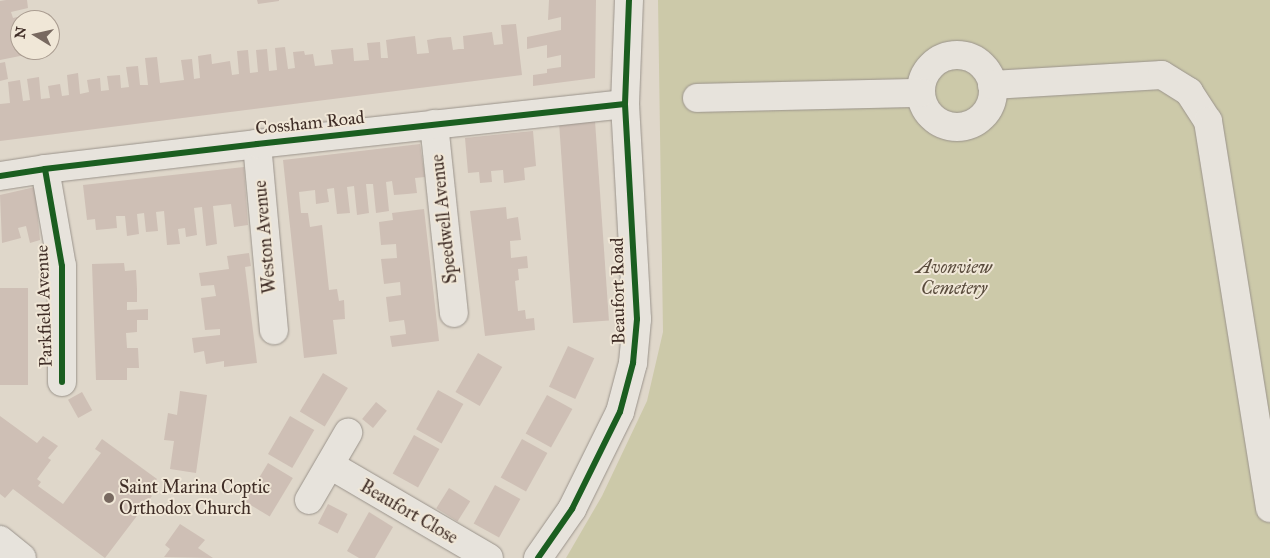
<!DOCTYPE html>
<style>
body{margin:0}
#map{position:relative;width:1270px;height:558px;overflow:hidden;background:#dfd7ca;font-family:"IM FELL Great Primer",serif}
div>[style]{position:absolute}
[style*='--x']{left:calc(var(--x)*1px);top:calc(var(--y)*1px);width:calc(var(--w)*1px);rotate:calc(var(--a)*1deg)}
.green>*{inset:0;background:#ccc9a9}
.building>*{inset:0;background:#cebfb5;transform-origin:0 0}
.roads{filter:drop-shadow(0 0 1px #9a938b) drop-shadow(0 0 1px #9a938b)}
.minor>*{height:28px;margin:-14px;padding:0 14px;transform-origin:14px;border-radius:14px;background:#e7e3dc}
.minor>.ring{margin:-14px;padding:0;box-sizing:content-box;background:none;border:28px solid #e7e3dc;border-radius:50%}
.cycleway>*{height:6px;margin:-3px;padding:0 3px;transform-origin:3px;border-radius:3px;background:#1b5e20}
.dots>*{width:14px;height:14px;translate:-50% -50%;box-sizing:border-box;border:2px solid #f0e7d7;border-radius:50%}
span{translate:-50% -50%;white-space:nowrap;text-align:center;line-height:1.15;-webkit-text-stroke:4px #f0e7d7;paint-order:stroke}
.street-label{font-size:18px;color:#402e27}
.park-label{font-size:18px;color:#594b3c;font-style:italic}
.poi-label{font-size:18px;color:#402e27}
.left{translate:0 -50%;text-align:left}
.north{position:absolute;left:10px;top:10px;width:50px;height:50px;box-sizing:border-box;background:#f0e7d7;border:1px solid #aa9d91;border-radius:50%;rotate:279deg;font-size:14px;font-weight:700;line-height:20px;text-align:center;color:#402e27}
.north::after{content:'';display:block;margin:auto;width:18px;height:22px;background:#786960;clip-path:polygon(50% 0,100% 100%,50% 72%,0 100%)}
</style>
<div id="map">
<div class="green">
<div style="clip-path:polygon(658px 0,1270px 0,1270px 558px,566px 558px,602px 496px,647px 401px,663px 332px)"></div>
</div>
<div class="building">
<div style="clip-path:polygon(6px 0,27px 0,28px 8px,11px 12px,13px 18px,31px 14px,32px 20px,20px 20px,20px 31px,16px 32px,17px 37px,20px 36px,20px 50px,29px 50px,30px 54px,0 60px,0 1px)"></div>
<div style="clip-path:polygon(257px 0,279px 0,279px 1px,258px 4px)"></div>
<div style="clip-path:polygon(549px 0,596px 0,595px 78px,533px 86px,533px 75px,547px 73px,547px 69px,561px 67px,561px 55px,547px 58px,547px 45px,527px 49px,527px 37px,561px 30px,561px 17px,548px 20px)"></div>
<div style="clip-path:polygon(516px 24px,522px 75px,0 141px,0 104px,10px 103px,8px 82px,20px 80px,23px 101px,30px 100px,27px 79px,39px 77px,41px 99px,50px 98px,48px 86px,60px 84px,62px 96px,69px 95px,67px 75px,78px 73px,80px 94px,89px 92px,87px 80px,100px 78px,101px 91px,109px 90px,107px 76px,120px 75px,121px 88px,129px 87px,126px 67px,138px 66px,140px 85px,148px 85px,145px 58px,157px 57px,160px 83px,184px 80px,181px 60px,192px 59px,194px 79px,200px 78px,198px 56px,211px 54px,212px 64px,230px 61px,232px 75px,239px 74px,237px 51px,248px 50px,250px 73px,258px 72px,256px 50px,267px 49px,269px 71px,277px 70px,275px 48px,285px 47px,288px 69px,295px 68px,293px 52px,304px 51px,305px 55px,313px 54px,315px 66px,333px 64px,331px 50px,353px 48px,354px 61px,369px 60px,367px 43px,380px 42px,381px 58px,388px 58px,386px 40px,399px 38px,415px 36px,417px 54px,429px 53px,427px 40px,438px 38px,451px 37px,453px 50px,459px 49px,464px 49px,463px 36px,492px 32px,494px 45px,503px 44px,501px 25px)"></div>
<div style="clip-path:polygon(5px 62px,8px 79px,0 81px,0 63px)"></div>
<div style="left:595px;top:121px;width:200px;height:36px;rotate:86deg"></div>
<div style="clip-path:polygon(533px 131px,536px 166px,524px 168px,525px 180px,504px 183px,503px 170px,491px 171px,492px 182px,480px 183px,479px 172px,468px 173px,465px 138px)"></div>
<div style="clip-path:polygon(420px 144px,425px 177px,415px 178px,417px 193px,407px 194px,394px 195px,392px 181px,386px 182px,389px 211px,376px 213px,373px 184px,366px 184px,369px 213px,357px 215px,354px 186px,347px 187px,350px 213px,337px 214px,334px 188px,327px 189px,329px 202px,316px 204px,315px 190px,299px 192px,301px 213px,308px 213px,310px 227px,322px 225px,329px 290px,337px 289px,339px 301px,344px 300px,345px 319px,333px 320px,337px 354px,304px 358px,283px 160px)"></div>
<div style="clip-path:polygon(244px 167px,248px 225px,234px 227px,231px 204px,213px 206px,217px 244px,206px 246px,202px 207px,194px 208px,197px 235px,186px 237px,185px 228px,178px 229px,180px 244px,167px 245px,164px 211px,156px 212px,158px 231px,146px 232px,144px 213px,137px 214px,139px 234px,127px 236px,125px 216px,116px 216px,117px 228px,107px 229px,96px 230px,95px 219px,87px 220px,83px 185px)"></div>
<div style="clip-path:polygon(35px 187px,40px 240px,30px 243px,26px 226px,18px 228px,21px 238px,2px 243px,0 195px)"></div>
<div style="clip-path:polygon(506px 207px,507px 219px,518px 217px,521px 240px,510px 241px,511px 258px,527px 256px,528px 268px,518px 269px,519px 280px,515px 281px,518px 311px,525px 310px,526px 319px,534px 318px,535px 330px,485px 336px,470px 211px)"></div>
<div style="clip-path:polygon(424px 209px,439px 341px,392px 347px,390px 336px,406px 334px,405px 326px,404px 320px,389px 322px,386px 297px,401px 295px,400px 282px,384px 284px,381px 259px,397px 258px,396px 244px,381px 245px,379px 222px,393px 220px,392px 213px)"></div>
<div style="clip-path:polygon(249px 253px,251px 266px,245px 267px,257px 363px,224px 367px,224px 361px,206px 364px,204px 351px,194px 353px,192px 338px,220px 335px,220px 329px,205px 330px,201px 298px,216px 296px,214px 285px,201px 286px,199px 273px,229px 269px,227px 256px)"></div>
<div style="clip-path:polygon(124px 263px,125px 271px,136px 270px,137px 289px,137px 302px,127px 302px,127px 310px,148px 309px,148px 320px,137px 320px,137px 332px,126px 333px,127px 348px,138px 348px,139px 368px,127px 368px,127px 380px,96px 380px,92px 264px)"></div>
<div style="left:0;top:288px;width:28px;height:97px"></div>
<div style="left:568px;top:346px;width:29px;height:45px;rotate:25deg"></div>
<div style="left:478px;top:353px;width:28px;height:45px;rotate:30deg"></div>
<div style="left:323px;top:373px;width:29px;height:45px;rotate:31deg"></div>
<div style="left:438px;top:390px;width:29px;height:45px;rotate:29deg"></div>
<div style="clip-path:polygon(180px 391px,207px 395px,196px 473px,170px 469px,174px 441px,164px 440px,168px 413px,177px 415px)"></div>
<div style="left:82px;top:392px;width:21px;height:16px;rotate:61deg"></div>
<div style="left:547px;top:395px;width:29px;height:44px;rotate:29deg"></div>
<div style="left:376px;top:402px;width:14px;height:22px;rotate:39deg"></div>
<div style="clip-path:polygon(0 416px,37px 443px,43px 436px,58px 446px,48px 458px,51px 460px,37px 479px,41px 482px,38px 486px,63px 504px,101px 453px,95px 449px,102px 439px,157px 479px,147px 492px,152px 496px,105px 558px,13px 489px,5px 498px,0 494px)"></div>
<div style="left:290px;top:416px;width:28px;height:44px;rotate:30deg"></div>
<div style="left:414px;top:435px;width:29px;height:44px;rotate:29deg"></div>
<div style="left:522px;top:439px;width:29px;height:44px;rotate:29deg"></div>
<div style="left:268px;top:463px;width:29px;height:45px;rotate:31deg"></div>
<div style="left:495px;top:485px;width:29px;height:44px;rotate:29deg"></div>
<div style="left:449px;top:488px;width:25px;height:24px;rotate:32deg"></div>
<div style="left:328px;top:504px;width:22px;height:22px;rotate:27deg"></div>
<div style="clip-path:polygon(369px 512px,393px 527px,375px 558px,359px 558px,347px 551px)"></div>
<div style="clip-path:polygon(180px 524px,205px 540px,198px 548px,213px 558px,164px 557px,170px 549px,165px 545px)"></div>
</div>
<div class="roads">
<div class="minor">
<div class="ring" style="left:921px;top:55px;width:44px;height:44px"></div>
<div style="--x:992;--y:85;--w:170;--a:-3.4"></div>
<div style="--x:1162;--y:75;--w:32;--a:32"></div>
<div style="--x:1189;--y:92;--w:35;--a:57"></div>
<div style="--x:1208;--y:121;--w:392;--a:80.9"></div>
<div style="--x:697;--y:98;--w:224;--a:-1.3"></div>
<div style="--x:434;--y:124;--w:190;--a:84"></div>
<div style="--x:257;--y:144;--w:187;--a:84.8"></div>
<div style="--x:45;--y:169;--w:98;--a:80.1"></div>
<div style="--x:62;--y:266;--w:116;--a:90"></div>
<div style="--x:0;--y:176;--w:46;--a:-8.8"></div>
<div style="--x:45;--y:169;--w:213;--a:-6.7"></div>
<div style="--x:257;--y:144;--w:370;--a:-6.2"></div>
<div style="--x:330;--y:465;--w:184;--a:30.3"></div>
<div style="--x:309;--y:500;--w:78;--a:-59.8"></div>
<div style="--x:0;--y:540;--w:28;--a:39"></div>
<div style="--x:538;--y:558;--w:60;--a:-55.2"></div>
<div style="--x:572;--y:509;--w:108;--a:-63.7"></div>
<div style="--x:620;--y:412;--w:51;--a:-75.1"></div>
<div style="--x:633;--y:363;--w:44;--a:-84.8"></div>
<div style="--x:637;--y:319;--w:215;--a:-93.2"></div>
<div style="--x:625;--y:104;--w:104;--a:-87.8"></div>
</div>
</div>
<div class="cycleway">
<div style="--x:45;--y:169;--w:98;--a:80.1"></div>
<div style="--x:62;--y:266;--w:116;--a:90"></div>
<div style="--x:0;--y:176;--w:46;--a:-8.8"></div>
<div style="--x:45;--y:169;--w:213;--a:-6.7"></div>
<div style="--x:257;--y:144;--w:370;--a:-6.2"></div>
<div style="--x:538;--y:558;--w:60;--a:-55.2"></div>
<div style="--x:572;--y:509;--w:108;--a:-63.7"></div>
<div style="--x:620;--y:412;--w:51;--a:-75.1"></div>
<div style="--x:633;--y:363;--w:44;--a:-84.8"></div>
<div style="--x:637;--y:319;--w:215;--a:-93.2"></div>
<div style="--x:625;--y:104;--w:104;--a:-87.8"></div>
</div>
<div class="dots">
<div style="left:109px;top:498px;background:#786960"></div>
</div>
<div class="street-label">
<span style="left:310px;top:123px;rotate:-6deg">Cossham Road</span>
<span style="left:444px;top:219px;rotate:-96deg">Speedwell Avenue</span>
<span style="left:265px;top:237px;rotate:-95deg">Weston Avenue</span>
<span style="left:618px;top:291px;rotate:-91deg">Beaufort Road</span>
<span style="left:44px;top:306px;rotate:-92deg">Parkfield Avenue</span>
<span style="left:409px;top:512px;rotate:30deg">Beaufort Close</span>
</div>
<div class="park-label">
<span style="left:954px;top:278px">Avonview<br>Cemetery</span>
</div>
<div class="poi-label">
<span class="left" style="left:119px;top:498px">Saint Marina Coptic<br>Orthodox Church</span>
</div>
<div class="north">N</div>
</div>
